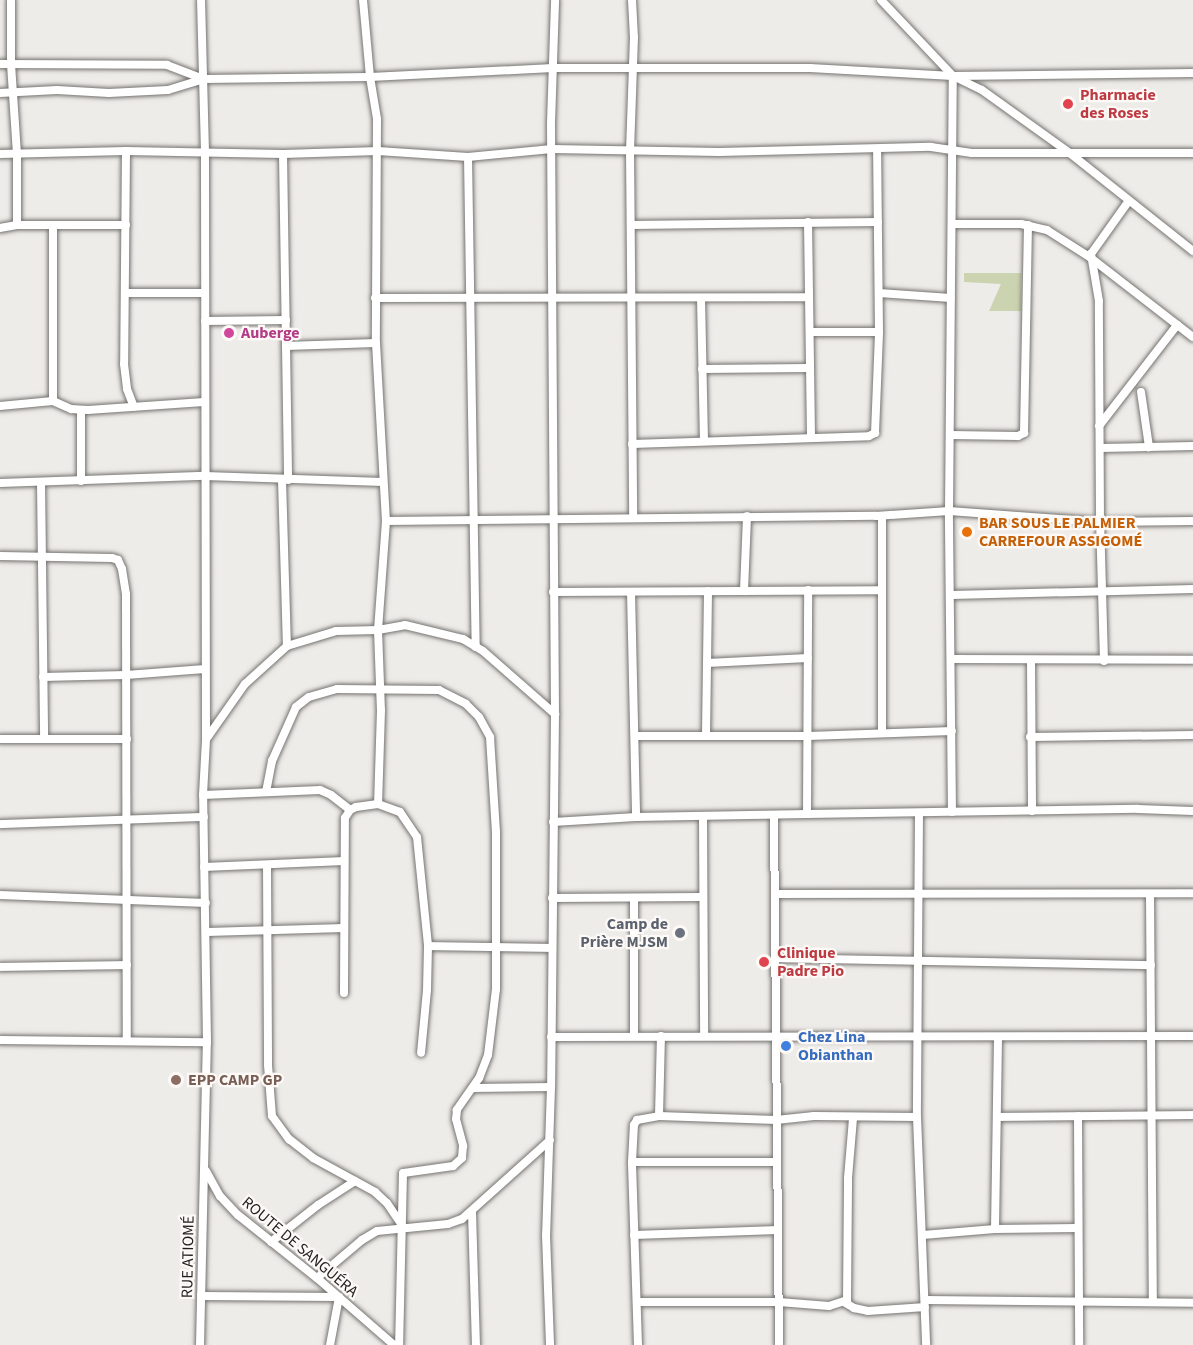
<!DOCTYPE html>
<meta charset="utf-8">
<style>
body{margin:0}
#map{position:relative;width:1193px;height:1345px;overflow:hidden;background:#eeece9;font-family:"Source Sans 3",sans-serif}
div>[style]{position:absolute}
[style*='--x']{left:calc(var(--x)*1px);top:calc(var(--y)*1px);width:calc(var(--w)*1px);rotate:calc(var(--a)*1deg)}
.green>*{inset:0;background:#cbd3b0}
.roads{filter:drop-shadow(0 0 2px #757370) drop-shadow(0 0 2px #757370)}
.minor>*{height:8px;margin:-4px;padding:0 4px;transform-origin:4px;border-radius:4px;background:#fff}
.dots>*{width:16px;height:16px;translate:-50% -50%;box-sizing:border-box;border:3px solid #fcf9f6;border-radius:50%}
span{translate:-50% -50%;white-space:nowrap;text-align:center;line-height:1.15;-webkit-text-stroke:4.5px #fcf9f6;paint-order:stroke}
.health-label{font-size:16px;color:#be3a42;font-weight:700}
.left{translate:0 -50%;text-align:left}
.hotel-label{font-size:16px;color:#b23c85;font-weight:700}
.food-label{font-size:16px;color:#c56008;font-weight:700}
.worship-label{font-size:16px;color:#5b616d;font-weight:700}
.right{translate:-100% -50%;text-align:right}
.shop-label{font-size:16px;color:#366cbe;font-weight:700}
.education-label{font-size:16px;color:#785e54;font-weight:700}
.street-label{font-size:16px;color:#201f1e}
</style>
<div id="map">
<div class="green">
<div style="clip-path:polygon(964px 273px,1021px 273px,1021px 311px,989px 311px,1001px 284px,964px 282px)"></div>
</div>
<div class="roads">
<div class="minor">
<div style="--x:11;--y:0;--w:64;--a:90"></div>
<div style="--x:11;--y:64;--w:91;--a:86.2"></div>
<div style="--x:17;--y:155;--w:70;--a:90"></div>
<div style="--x:363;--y:0;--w:77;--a:84.8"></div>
<div style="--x:370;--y:77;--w:43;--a:80.5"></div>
<div style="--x:377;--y:119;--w:224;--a:90.3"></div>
<div style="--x:376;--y:343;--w:178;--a:86.8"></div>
<div style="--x:386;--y:521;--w:109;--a:94.2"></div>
<div style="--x:378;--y:630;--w:80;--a:87.9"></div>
<div style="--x:381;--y:710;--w:94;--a:91.8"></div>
<div style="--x:632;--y:0;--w:37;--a:87"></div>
<div style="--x:634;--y:37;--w:113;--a:92"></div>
<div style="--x:630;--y:150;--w:367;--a:89.5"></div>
<div style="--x:881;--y:0;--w:105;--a:46.5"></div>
<div style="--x:953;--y:76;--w:32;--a:26"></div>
<div style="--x:982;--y:90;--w:110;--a:35.7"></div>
<div style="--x:1071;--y:154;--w:156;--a:38.5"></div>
<div style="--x:0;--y:64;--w:167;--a:0.3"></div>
<div style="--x:167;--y:65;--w:39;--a:21"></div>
<div style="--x:0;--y:93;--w:57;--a:-3"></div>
<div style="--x:57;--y:90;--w:52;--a:3.3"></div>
<div style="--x:109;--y:93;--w:59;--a:-2.9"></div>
<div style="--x:168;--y:90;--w:37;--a:-17"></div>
<div style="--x:203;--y:79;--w:167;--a:-0.7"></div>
<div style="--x:370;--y:77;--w:183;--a:-2.8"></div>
<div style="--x:553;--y:68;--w:257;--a:0"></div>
<div style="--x:810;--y:68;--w:143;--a:3.2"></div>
<div style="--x:953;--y:76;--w:240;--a:-0.7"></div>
<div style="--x:126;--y:151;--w:213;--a:90.5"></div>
<div style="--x:124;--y:364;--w:25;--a:83"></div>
<div style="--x:127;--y:389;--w:19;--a:69"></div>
<div style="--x:0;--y:154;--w:126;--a:-1.4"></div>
<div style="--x:126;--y:151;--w:157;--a:1.1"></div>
<div style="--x:283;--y:154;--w:95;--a:-1.8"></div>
<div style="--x:378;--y:151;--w:90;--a:3.8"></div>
<div style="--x:468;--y:157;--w:84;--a:-5.4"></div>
<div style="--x:552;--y:149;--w:167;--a:1"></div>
<div style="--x:719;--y:152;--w:212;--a:-1.4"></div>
<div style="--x:931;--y:147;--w:41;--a:8.3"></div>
<div style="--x:972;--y:153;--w:221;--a:0"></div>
<div style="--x:283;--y:154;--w:326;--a:89.1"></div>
<div style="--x:468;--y:157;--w:490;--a:89.1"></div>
<div style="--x:808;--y:222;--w:216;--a:89.2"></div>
<div style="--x:953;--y:224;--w:68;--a:0"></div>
<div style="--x:1021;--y:224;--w:27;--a:13"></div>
<div style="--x:1047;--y:230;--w:52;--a:32.5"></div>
<div style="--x:1091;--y:258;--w:129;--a:37.8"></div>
<div style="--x:631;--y:225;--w:247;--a:-0.7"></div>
<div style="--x:0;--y:228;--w:17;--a:-10"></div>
<div style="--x:17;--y:225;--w:109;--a:0"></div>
<div style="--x:126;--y:293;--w:79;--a:0"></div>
<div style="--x:879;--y:293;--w:72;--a:4"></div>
<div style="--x:375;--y:298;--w:434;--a:-0.1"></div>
<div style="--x:701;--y:298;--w:143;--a:88.8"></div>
<div style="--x:205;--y:321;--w:81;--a:-0.7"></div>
<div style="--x:810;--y:332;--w:69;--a:0"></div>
<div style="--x:286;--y:346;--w:90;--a:-1.9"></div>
<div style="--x:702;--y:369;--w:107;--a:-0.5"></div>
<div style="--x:1141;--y:392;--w:56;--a:81.7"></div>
<div style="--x:53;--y:401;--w:176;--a:-90"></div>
<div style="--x:0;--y:406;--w:53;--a:-5.4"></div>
<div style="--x:53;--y:401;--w:20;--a:24"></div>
<div style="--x:71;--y:409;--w:17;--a:3"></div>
<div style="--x:88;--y:410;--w:116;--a:-3.9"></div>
<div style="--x:1099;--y:426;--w:128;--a:-52.3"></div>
<div style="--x:951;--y:435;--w:67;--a:0.9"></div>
<div style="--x:1018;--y:436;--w:7;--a:-27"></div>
<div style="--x:1024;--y:433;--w:208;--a:-88.9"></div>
<div style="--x:632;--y:444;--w:237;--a:-1.9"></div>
<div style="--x:869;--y:436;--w:7;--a:-27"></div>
<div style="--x:875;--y:433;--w:101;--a:-87.7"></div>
<div style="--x:879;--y:332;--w:183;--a:-90.6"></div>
<div style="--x:1100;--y:448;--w:93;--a:-1.2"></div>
<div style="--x:282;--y:480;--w:166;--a:88.3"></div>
<div style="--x:81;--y:481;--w:71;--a:-90"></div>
<div style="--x:41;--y:482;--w:257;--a:89.3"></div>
<div style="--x:0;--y:483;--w:205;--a:-2"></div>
<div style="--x:205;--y:476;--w:178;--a:1.9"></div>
<div style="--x:386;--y:521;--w:490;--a:-0.6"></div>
<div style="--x:876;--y:516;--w:73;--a:-3.9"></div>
<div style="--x:949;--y:511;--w:151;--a:4.2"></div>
<div style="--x:1100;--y:522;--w:93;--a:-0.6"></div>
<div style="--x:0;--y:556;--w:112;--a:1"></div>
<div style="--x:112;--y:558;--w:6;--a:18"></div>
<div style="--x:118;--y:560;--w:10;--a:66"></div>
<div style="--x:122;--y:569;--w:25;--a:81"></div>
<div style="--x:126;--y:594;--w:447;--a:89.9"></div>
<div style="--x:744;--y:591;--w:75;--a:-87.7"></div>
<div style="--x:553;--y:592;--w:328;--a:-0.3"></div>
<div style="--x:631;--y:592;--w:225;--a:88.7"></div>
<div style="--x:952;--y:595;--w:241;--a:-1.4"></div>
<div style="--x:952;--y:659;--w:241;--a:0.2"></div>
<div style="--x:1031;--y:661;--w:150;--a:89.6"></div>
<div style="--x:1104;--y:661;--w:139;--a:-91.6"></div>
<div style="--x:1100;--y:522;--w:221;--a:-90.3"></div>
<div style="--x:1099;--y:301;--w:48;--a:-99.7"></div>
<div style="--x:1091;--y:254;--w:64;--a:-54.6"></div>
<div style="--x:707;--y:663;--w:101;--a:-2.8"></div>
<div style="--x:43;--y:677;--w:83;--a:-1.4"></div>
<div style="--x:126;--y:675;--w:79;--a:-4.3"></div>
<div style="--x:555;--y:714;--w:591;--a:-90.39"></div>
<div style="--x:551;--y:123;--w:123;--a:-88.1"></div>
<div style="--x:882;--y:733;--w:217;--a:-90"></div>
<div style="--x:706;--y:735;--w:144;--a:-89.2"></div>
<div style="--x:635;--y:736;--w:173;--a:0"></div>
<div style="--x:808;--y:736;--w:144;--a:-2"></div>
<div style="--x:1030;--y:737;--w:163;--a:-0.7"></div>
<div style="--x:207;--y:738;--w:66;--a:-54.9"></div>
<div style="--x:245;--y:684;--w:57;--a:-42.1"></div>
<div style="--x:287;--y:646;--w:51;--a:-17"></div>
<div style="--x:336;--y:631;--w:42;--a:-1.4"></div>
<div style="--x:378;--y:630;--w:27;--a:-10"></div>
<div style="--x:405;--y:625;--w:60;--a:13.6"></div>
<div style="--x:463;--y:639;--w:23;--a:31"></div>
<div style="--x:483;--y:651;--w:96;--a:41.2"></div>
<div style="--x:555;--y:714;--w:373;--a:90.6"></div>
<div style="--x:551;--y:1087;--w:148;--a:91.9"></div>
<div style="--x:546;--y:1235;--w:110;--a:87.9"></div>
<div style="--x:0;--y:739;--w:127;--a:0"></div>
<div style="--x:266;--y:792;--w:32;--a:-79"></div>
<div style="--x:272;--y:761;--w:59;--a:-66"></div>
<div style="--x:296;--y:707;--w:16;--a:-38"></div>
<div style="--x:309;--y:697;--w:29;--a:-16"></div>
<div style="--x:337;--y:689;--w:102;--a:0.6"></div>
<div style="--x:439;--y:690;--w:30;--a:27"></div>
<div style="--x:466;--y:704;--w:18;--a:45"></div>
<div style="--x:479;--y:717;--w:23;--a:61"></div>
<div style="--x:490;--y:737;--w:95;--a:86.4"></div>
<div style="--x:496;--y:832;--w:157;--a:90"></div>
<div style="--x:496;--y:989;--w:66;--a:96.9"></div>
<div style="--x:488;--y:1055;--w:25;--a:111"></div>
<div style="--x:479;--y:1078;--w:39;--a:125"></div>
<div style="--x:457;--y:1110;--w:9;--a:96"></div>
<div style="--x:456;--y:1119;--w:28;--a:75"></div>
<div style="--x:463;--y:1146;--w:12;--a:95"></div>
<div style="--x:462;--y:1158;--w:12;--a:138"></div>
<div style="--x:453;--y:1166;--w:50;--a:172"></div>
<div style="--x:403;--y:1173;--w:172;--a:91.3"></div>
<div style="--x:203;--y:795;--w:117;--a:-2.4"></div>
<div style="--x:320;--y:790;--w:12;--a:24"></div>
<div style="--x:331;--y:795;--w:24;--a:38"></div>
<div style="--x:952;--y:812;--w:301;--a:-90.6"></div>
<div style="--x:949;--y:511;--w:435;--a:-89.5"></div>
<div style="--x:919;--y:813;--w:304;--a:90.4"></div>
<div style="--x:917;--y:1117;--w:228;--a:87.7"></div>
<div style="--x:807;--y:814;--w:224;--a:-89.7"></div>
<div style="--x:774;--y:816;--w:529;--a:89.46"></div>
<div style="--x:703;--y:817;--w:219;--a:89.7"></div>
<div style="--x:553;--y:822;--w:83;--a:-3.4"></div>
<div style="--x:636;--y:817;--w:171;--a:-1"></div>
<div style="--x:807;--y:814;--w:331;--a:-0.9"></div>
<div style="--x:1138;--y:809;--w:55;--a:2.1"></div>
<div style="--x:0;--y:824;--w:204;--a:-2"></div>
<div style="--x:267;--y:865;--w:200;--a:89.7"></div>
<div style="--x:268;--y:1065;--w:51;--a:85.5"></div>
<div style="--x:272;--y:1116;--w:29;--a:54"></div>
<div style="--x:289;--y:1139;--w:31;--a:38"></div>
<div style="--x:313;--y:1158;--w:71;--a:28.7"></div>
<div style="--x:375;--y:1192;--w:16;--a:43"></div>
<div style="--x:387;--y:1203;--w:27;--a:56"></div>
<div style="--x:204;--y:867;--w:140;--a:-2.5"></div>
<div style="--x:775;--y:894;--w:418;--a:-0.1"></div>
<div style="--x:1150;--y:894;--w:408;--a:89.6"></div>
<div style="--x:0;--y:895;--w:206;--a:2.2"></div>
<div style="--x:552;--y:898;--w:150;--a:-0.4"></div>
<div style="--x:207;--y:932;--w:137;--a:-1.7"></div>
<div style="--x:428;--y:946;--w:124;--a:0.9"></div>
<div style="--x:775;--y:958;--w:376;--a:1.1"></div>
<div style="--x:0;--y:967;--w:127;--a:-0.9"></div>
<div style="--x:344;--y:993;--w:175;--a:-89.7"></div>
<div style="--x:345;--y:818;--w:9;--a:-58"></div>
<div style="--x:350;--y:810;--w:7;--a:-27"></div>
<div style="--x:356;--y:807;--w:22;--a:-8"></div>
<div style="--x:378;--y:804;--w:23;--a:20"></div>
<div style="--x:400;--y:812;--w:30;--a:56"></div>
<div style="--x:417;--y:837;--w:110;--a:84.2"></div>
<div style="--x:428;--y:946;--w:44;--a:91.3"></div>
<div style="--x:427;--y:990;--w:63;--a:95.4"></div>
<div style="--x:634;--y:1035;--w:137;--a:-90"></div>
<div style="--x:551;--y:1037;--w:642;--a:-0.09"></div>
<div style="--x:0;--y:1040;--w:207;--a:0.6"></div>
<div style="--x:473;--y:1088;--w:78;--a:-0.7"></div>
<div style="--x:659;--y:1116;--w:80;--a:-88.6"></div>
<div style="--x:1078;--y:1116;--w:229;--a:89.7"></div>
<div style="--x:997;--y:1117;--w:196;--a:-0.6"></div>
<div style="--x:632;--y:1162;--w:145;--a:0"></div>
<div style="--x:206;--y:1171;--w:29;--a:61"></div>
<div style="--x:220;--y:1196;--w:26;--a:47"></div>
<div style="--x:238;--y:1215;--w:101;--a:38.6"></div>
<div style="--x:317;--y:1278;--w:102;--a:41"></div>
<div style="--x:472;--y:1212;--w:133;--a:88.3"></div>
<div style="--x:995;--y:1229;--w:192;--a:-89.1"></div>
<div style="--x:634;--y:1235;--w:144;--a:-2"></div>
<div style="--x:923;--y:1235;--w:72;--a:-4.8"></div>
<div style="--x:995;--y:1229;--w:82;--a:-0.7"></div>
<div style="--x:271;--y:1242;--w:60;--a:-38.2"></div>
<div style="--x:318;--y:1205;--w:44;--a:-33"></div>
<div style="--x:317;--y:1278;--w:59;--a:-40.2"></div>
<div style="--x:362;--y:1240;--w:17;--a:-31"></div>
<div style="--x:377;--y:1231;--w:71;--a:-5.6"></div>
<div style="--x:448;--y:1224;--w:15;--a:-20"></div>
<div style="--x:462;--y:1219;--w:118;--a:-41.9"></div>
<div style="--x:201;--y:1296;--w:138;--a:0.4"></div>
<div style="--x:339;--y:1297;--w:49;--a:100.6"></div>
<div style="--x:925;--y:1300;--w:268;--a:0.6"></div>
<div style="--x:637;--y:1302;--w:142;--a:0"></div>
<div style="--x:779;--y:1302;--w:50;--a:4.6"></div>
<div style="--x:829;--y:1306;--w:19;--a:-18"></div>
<div style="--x:847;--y:1300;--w:122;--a:-89.5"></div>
<div style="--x:848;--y:1178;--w:60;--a:-85.2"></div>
<div style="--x:844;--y:1302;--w:12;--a:31"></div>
<div style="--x:854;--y:1308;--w:14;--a:12"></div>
<div style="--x:868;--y:1311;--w:57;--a:-4"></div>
<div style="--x:200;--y:1345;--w:303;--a:-88.7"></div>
<div style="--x:207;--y:1042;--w:247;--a:-90.9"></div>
<div style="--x:203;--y:795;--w:56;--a:-86.9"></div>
<div style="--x:206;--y:739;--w:587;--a:-90.1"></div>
<div style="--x:205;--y:152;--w:152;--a:-91.5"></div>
<div style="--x:638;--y:1345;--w:183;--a:-91.9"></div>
<div style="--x:632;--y:1162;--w:37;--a:-87"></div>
<div style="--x:634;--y:1125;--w:6;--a:-59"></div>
<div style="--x:637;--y:1120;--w:22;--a:-10"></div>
<div style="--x:659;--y:1116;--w:117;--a:2"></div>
<div style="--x:776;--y:1120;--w:38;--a:-6"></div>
<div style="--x:814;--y:1116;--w:103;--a:0.6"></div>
</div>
</div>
<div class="dots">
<div style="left:1068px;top:104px;background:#e0444e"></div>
<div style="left:229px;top:333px;background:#d1479c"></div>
<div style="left:967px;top:532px;background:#e8710a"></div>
<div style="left:680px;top:933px;background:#6b7280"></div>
<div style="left:764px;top:962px;background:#e0444e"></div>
<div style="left:786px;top:1046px;background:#3f7fe0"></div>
<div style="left:176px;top:1080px;background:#8d6e63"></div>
</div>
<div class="health-label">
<span class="left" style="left:1080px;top:104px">Pharmacie<br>des Roses</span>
<span class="left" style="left:777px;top:962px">Clinique<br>Padre Pio</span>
</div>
<div class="hotel-label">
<span class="left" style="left:241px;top:333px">Auberge</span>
</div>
<div class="food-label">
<span class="left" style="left:979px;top:532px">BAR SOUS LE PALMIER<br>CARREFOUR ASSIGOMÉ</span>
</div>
<div class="worship-label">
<span class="right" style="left:668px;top:933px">Camp de<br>Prière MJSM</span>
</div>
<div class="shop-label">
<span class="left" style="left:798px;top:1046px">Chez Lina<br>Obianthan</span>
</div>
<div class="education-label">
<span class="left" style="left:188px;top:1080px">EPP CAMP GP</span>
</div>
<div class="street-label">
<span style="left:300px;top:1247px;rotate:40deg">ROUTE DE SANGUÉRA</span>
<span style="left:188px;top:1257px;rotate:-89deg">RUE ATIOMÉ</span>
</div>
</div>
